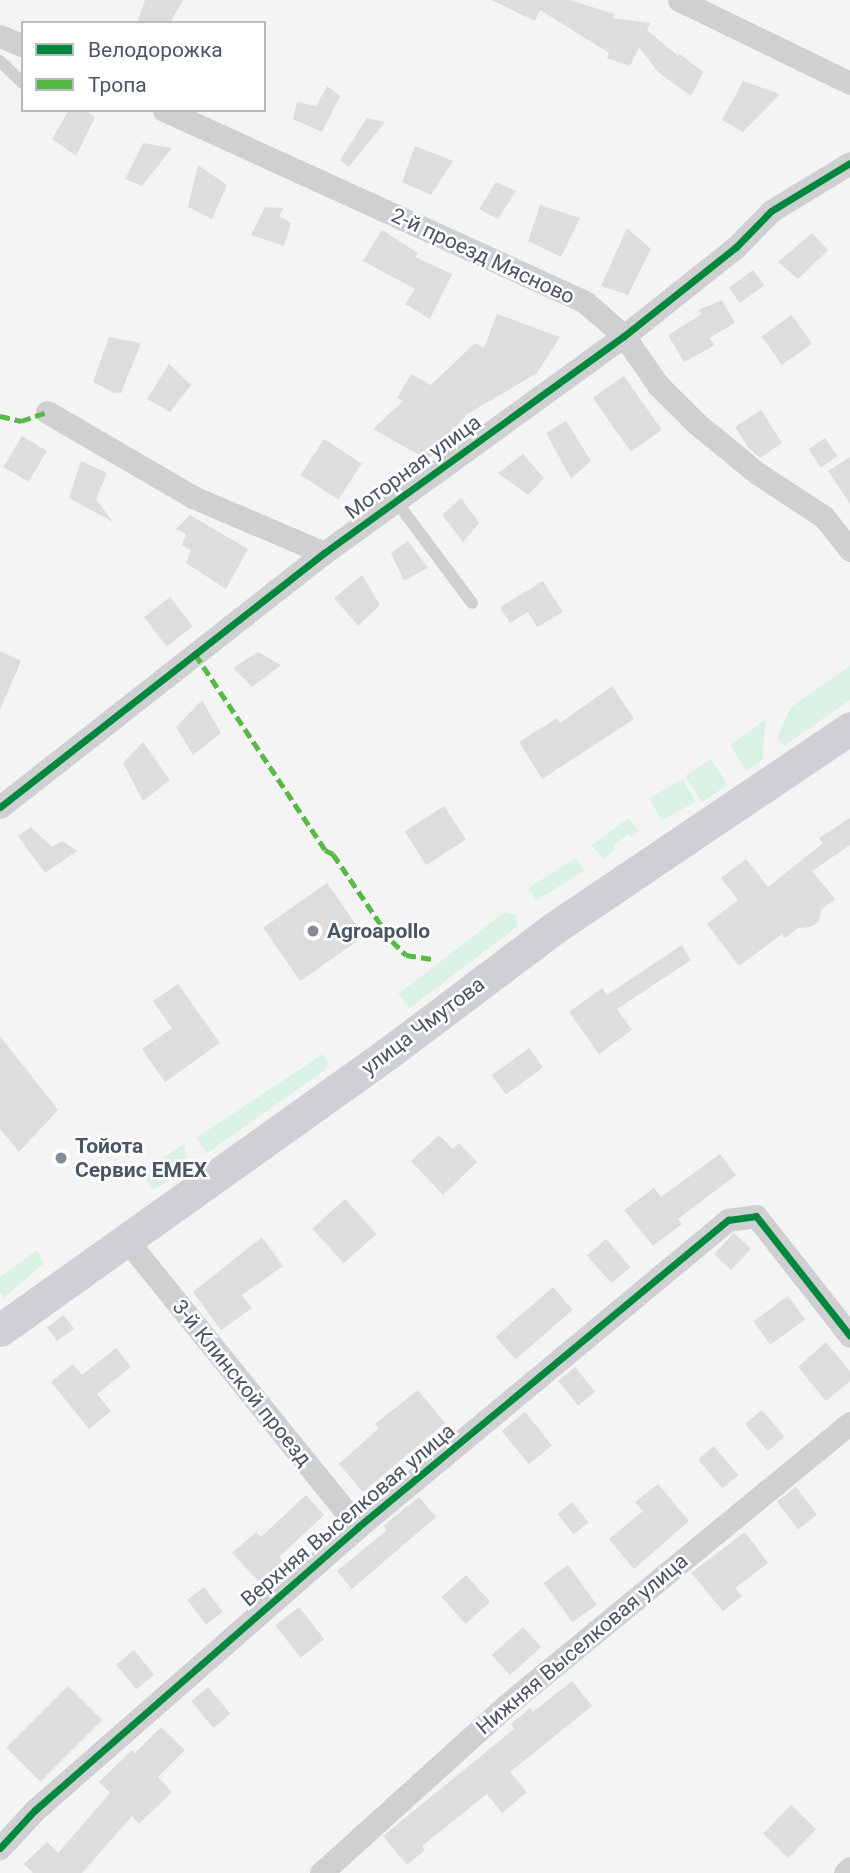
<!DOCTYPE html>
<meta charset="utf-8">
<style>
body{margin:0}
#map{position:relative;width:850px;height:1873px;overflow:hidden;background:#f4f4f4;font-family:Roboto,sans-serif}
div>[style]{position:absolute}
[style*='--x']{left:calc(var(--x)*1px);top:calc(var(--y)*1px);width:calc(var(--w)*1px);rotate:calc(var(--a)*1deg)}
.green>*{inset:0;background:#d9f2e3;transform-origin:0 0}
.building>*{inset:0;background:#ddddde;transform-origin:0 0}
.lane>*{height:12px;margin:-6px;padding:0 6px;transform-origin:6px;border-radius:6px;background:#ced0d2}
.street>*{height:23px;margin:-11.5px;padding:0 11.5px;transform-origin:11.5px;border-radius:11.5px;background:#ced0d2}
.secondary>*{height:33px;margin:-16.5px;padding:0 16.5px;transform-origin:16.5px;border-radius:16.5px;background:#ced0d4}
.quiet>*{height:5px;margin-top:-2.5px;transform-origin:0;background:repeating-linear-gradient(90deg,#58b947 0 10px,transparent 0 15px)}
.cycleway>*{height:7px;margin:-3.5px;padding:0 3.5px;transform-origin:3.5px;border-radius:3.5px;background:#00873e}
.dots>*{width:19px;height:19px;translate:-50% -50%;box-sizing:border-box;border:4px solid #fff;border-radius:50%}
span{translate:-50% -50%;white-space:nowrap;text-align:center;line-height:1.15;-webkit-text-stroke:5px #fff;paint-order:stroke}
.street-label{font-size:21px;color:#4a5661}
.poi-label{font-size:21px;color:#4a5661;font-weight:700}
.left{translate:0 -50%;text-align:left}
.legend{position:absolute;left:21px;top:21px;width:245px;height:91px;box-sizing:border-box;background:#fff;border:2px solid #b7bbc0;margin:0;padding:9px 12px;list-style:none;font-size:21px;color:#4a5661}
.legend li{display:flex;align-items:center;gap:14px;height:35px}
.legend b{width:35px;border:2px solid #b7bbc0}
</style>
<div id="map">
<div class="green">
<div style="clip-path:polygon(850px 666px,850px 700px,784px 746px,777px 738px,791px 707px)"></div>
<div style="clip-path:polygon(766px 719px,762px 760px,746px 771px,730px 745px)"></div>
<div style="left:711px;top:759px;width:31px;height:31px;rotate:57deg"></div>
<div style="left:683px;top:779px;width:26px;height:39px;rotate:61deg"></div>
<div style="clip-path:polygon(628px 818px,639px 831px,631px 837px,629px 834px,613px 846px,615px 850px,603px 859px,592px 845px)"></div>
<div style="left:576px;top:858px;width:15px;height:56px;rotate:58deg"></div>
<div style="clip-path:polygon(505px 912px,516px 915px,518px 926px,410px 1008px,398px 994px)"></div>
<div style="clip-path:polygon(323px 1054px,328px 1062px,324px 1071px,207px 1153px,196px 1138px)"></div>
<div style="clip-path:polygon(184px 1144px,188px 1166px,154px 1190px,141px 1173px)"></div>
<div style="clip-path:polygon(37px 1250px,44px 1263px,4px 1298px,0 1292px,0 1277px)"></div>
</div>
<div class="building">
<div style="clip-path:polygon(145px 0,183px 0,170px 23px,137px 23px)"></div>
<div style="clip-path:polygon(491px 0,570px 0,614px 14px,612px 18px,650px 23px,647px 30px,678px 56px,680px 54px,703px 72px,691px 96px,658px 72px,639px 47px,630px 66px,607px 58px,609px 53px,540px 10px,535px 21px)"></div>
<div style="clip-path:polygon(743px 81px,780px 94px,743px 132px,722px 120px)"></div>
<div style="clip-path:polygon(327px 86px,340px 96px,322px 132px,293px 119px,297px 102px,316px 106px)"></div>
<div style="clip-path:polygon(69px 110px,85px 110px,95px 117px,76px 156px,52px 139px)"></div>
<div style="clip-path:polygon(367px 118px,385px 122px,349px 167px,340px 160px)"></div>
<div style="clip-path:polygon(143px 143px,172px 148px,142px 186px,125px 179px)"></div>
<div style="clip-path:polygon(415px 146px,453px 161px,431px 195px,402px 182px)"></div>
<div style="clip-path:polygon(198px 165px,227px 185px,212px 219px,188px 207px)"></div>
<div style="clip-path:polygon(496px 182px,516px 191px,498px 219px,479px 209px)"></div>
<div style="clip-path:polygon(540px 205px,580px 218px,561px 257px,528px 241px)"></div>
<div style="clip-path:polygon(265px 207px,284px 208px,279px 216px,291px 223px,284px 246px,251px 235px)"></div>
<div style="clip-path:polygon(627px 228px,651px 249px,628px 295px,601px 286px)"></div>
<div style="clip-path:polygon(382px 230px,418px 253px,415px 257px,452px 274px,430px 319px,405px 304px,415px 289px,363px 261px)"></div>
<div style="clip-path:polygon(812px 233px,828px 250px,798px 279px,778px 262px)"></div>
<div style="left:753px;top:270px;width:19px;height:30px;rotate:54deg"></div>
<div style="clip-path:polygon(722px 300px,735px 323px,709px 338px,715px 345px,684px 362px,668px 335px,702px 314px,698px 310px)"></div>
<div style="clip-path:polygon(497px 314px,560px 337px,537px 373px,466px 415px,428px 460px,373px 429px,403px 401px,397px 398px,411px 374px,431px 385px,475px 343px,484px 348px)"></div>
<div style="left:792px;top:315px;width:35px;height:37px;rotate:55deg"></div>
<div style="clip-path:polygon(109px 337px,141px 343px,121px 393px,114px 393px,93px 382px)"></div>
<div style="clip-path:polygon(169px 364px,191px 385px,170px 412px,147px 399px)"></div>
<div style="left:624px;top:376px;width:66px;height:38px;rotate:55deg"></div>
<div style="clip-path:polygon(761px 410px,782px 443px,760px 458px,748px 447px,735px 427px)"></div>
<div style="clip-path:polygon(566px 421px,591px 461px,571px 479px,546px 433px)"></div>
<div style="left:22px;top:436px;width:29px;height:36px;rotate:31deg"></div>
<div style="left:825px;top:438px;width:22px;height:20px;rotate:56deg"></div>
<div style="left:324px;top:439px;width:45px;height:43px;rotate:33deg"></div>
<div style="clip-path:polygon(523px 454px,544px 478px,528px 495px,498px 473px)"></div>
<div style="clip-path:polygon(850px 457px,850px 504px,828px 471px)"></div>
<div style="clip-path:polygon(81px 461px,107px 473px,96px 499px,113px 522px,69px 498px)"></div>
<div style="clip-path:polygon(461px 498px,479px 523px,463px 542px,442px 515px)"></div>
<div style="clip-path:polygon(190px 515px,248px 549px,226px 589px,186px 563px,191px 550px,182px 545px,186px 534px,176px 529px)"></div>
<div style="clip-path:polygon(408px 541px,428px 568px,404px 581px,391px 553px)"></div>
<div style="clip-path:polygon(362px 575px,380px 605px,358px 626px,334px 598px)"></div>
<div style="clip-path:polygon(543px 581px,563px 612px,537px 627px,528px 612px,510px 623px,500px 607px)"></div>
<div style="left:170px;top:597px;width:37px;height:33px;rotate:52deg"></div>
<div style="clip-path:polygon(0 651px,21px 661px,0 710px)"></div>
<div style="clip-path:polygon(258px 652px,281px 665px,252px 687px,233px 668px)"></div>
<div style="clip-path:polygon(612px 686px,634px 719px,542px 779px,519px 742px,557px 718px,560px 723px)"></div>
<div style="clip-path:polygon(202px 700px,221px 733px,193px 755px,176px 727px)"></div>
<div style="clip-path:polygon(143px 742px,170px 780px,143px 801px,123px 763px)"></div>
<div style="left:444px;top:806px;width:40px;height:47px;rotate:57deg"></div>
<div style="clip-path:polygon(850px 818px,850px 845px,812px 871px,835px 899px,821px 910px,819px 921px,811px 927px,798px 928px,785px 938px,782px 934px,739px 966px,707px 924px,738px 900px,721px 878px,746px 859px,768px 887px,823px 843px,819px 838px)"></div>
<div style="clip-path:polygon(31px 827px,52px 847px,62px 841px,77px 851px,45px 873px,18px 836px)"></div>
<div style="left:327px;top:883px;width:65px;height:78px;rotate:55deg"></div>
<div style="clip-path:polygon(682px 945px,691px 960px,617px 1009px,632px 1030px,599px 1054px,569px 1012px,602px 988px,607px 995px)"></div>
<div style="clip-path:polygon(178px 984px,220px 1043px,165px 1082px,142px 1049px,172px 1028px,153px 1001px)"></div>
<div style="clip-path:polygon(0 1036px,58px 1110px,19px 1152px,0 1129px)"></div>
<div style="left:529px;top:1048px;width:24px;height:46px;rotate:54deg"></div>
<div style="clip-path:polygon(439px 1135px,453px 1149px,459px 1143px,477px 1162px,443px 1195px,411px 1161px)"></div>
<div style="clip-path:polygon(720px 1154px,736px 1175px,678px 1219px,682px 1224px,653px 1246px,624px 1210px,654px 1188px,661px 1197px)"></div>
<div style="left:345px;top:1199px;width:47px;height:44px;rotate:48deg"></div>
<div style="left:734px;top:1233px;width:23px;height:29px;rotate:43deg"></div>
<div style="clip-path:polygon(262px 1237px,283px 1266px,242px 1295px,252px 1308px,221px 1330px,193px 1292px)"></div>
<div style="left:606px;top:1239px;width:37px;height:25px;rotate:49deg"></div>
<div style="left:553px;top:1287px;width:30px;height:76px;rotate:49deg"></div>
<div style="left:788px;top:1296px;width:29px;height:43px;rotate:54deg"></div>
<div style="left:64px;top:1315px;width:17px;height:21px;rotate:54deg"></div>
<div style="clip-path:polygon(826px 1342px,850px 1371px,850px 1381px,826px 1401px,798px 1367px)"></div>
<div style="clip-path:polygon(116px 1348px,131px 1367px,97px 1394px,111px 1411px,89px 1429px,51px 1382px,73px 1364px,82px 1375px)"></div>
<div style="left:575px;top:1367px;width:32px;height:22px;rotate:51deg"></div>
<div style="clip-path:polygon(418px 1390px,445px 1423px,363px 1492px,339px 1464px,379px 1428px,375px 1424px)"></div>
<div style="left:762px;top:1410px;width:35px;height:22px;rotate:50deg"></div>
<div style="left:525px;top:1412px;width:43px;height:30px;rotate:51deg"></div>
<div style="left:714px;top:1446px;width:38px;height:21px;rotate:50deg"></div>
<div style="clip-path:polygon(658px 1484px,689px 1521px,634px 1569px,609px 1539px,643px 1511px,635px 1502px)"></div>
<div style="left:796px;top:1487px;width:35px;height:24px;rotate:53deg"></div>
<div style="clip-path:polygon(306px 1495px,324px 1515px,279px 1557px,283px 1562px,260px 1583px,232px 1553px,256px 1532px,261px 1537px)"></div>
<div style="clip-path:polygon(419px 1497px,436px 1517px,352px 1589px,337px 1571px,387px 1530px,383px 1526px)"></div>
<div style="left:572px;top:1502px;width:26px;height:19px;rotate:51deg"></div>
<div style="clip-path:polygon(745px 1532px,768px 1563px,735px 1588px,742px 1596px,723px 1611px,691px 1573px)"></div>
<div style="left:568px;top:1565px;width:49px;height:30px;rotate:54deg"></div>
<div style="left:466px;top:1575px;width:36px;height:33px;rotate:48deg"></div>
<div style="left:204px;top:1587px;width:31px;height:21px;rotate:53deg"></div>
<div style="left:299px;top:1607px;width:41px;height:30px;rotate:52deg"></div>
<div style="left:523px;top:1627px;width:27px;height:42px;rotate:48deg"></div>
<div style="left:134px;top:1650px;width:32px;height:23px;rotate:51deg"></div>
<div style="clip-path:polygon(572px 1681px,592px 1706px,510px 1772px,527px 1792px,502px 1813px,487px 1794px,422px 1846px,425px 1850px,407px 1865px,383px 1836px,514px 1729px,511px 1724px,530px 1708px,533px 1712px)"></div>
<div style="left:68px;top:1686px;width:48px;height:87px;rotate:45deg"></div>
<div style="left:208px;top:1687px;width:35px;height:22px;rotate:50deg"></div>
<div style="clip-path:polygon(161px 1727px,185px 1750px,158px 1777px,172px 1792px,139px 1824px,132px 1816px,82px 1873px,33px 1873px,24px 1864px,47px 1842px,58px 1853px,110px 1793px,99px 1782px,132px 1750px,135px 1753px)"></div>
<div style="left:791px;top:1805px;width:35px;height:40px;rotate:44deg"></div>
</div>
<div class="lane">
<div style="--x:0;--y:61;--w:32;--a:44"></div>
<div style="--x:396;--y:501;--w:127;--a:53.3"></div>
</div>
<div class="street">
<div style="--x:679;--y:0;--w:190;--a:25.9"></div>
<div style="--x:0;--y:36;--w:25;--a:23"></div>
<div style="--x:164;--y:110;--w:463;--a:24.5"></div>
<div style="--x:585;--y:302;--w:52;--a:41.1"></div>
<div style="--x:624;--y:336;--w:60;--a:55.2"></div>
<div style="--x:658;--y:385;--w:54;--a:45"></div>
<div style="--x:696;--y:423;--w:79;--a:39.3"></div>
<div style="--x:757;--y:473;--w:80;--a:33.3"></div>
<div style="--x:824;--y:517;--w:42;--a:51.8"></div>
<div style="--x:47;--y:412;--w:169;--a:30.2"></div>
<div style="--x:193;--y:497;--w:142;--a:23.1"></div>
<div style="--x:0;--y:807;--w:412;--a:-38.1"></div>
<div style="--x:324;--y:553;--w:370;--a:-35.9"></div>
<div style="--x:624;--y:336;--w:143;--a:-38.5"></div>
<div style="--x:736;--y:247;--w:50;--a:-45.8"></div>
<div style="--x:771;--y:211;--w:92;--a:-31.3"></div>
<div style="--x:125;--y:1238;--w:371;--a:51.1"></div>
<div style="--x:0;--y:1848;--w:52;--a:-47.4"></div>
<div style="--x:35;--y:1810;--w:429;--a:-41.2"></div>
<div style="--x:358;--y:1527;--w:481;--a:-39.7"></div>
<div style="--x:728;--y:1220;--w:28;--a:-8"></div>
<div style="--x:756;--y:1216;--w:152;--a:51.9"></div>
<div style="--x:321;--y:1873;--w:253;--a:-42.1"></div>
<div style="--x:509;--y:1703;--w:441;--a:-39.4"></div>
<div style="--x:845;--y:1873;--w:7;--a:-45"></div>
</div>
<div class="secondary">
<div style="--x:0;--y:1330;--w:475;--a:-35.5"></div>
<div style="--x:387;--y:1054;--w:209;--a:-37"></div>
<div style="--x:554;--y:928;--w:357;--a:-34"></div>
</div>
<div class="quiet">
<div style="--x:0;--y:416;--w:22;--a:13"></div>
<div style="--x:21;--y:421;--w:28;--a:-19"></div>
<div style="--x:195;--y:654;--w:235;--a:56.4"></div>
<div style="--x:325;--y:850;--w:9;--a:27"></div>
<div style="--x:333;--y:854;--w:105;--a:55.9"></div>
<div style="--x:392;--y:941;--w:20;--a:45"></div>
<div style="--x:406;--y:955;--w:26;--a:9"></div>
</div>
<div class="cycleway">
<div style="--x:0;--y:807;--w:412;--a:-38.1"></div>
<div style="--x:324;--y:553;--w:370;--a:-35.9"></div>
<div style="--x:624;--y:336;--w:143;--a:-38.5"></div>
<div style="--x:736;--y:247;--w:50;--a:-45.8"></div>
<div style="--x:771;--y:211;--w:92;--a:-31.3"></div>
<div style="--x:0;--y:1848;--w:52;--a:-47.4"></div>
<div style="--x:35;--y:1810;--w:429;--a:-41.2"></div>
<div style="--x:358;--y:1527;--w:481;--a:-39.7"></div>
<div style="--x:728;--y:1220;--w:28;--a:-8"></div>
<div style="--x:756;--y:1216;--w:152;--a:51.9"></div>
</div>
<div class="dots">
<div style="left:313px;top:931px;background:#868d94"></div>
<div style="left:61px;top:1158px;background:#868d94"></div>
</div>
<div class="street-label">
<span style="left:483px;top:256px;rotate:25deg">2-й проезд Мясново</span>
<span style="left:413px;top:467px;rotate:-36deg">Моторная улица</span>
<span style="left:423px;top:1026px;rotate:-37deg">улица Чмутова</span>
<span style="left:242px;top:1383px;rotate:51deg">3-й Клинской проезд</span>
<span style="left:348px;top:1515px;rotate:-40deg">Верхняя Выселковая улица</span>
<span style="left:582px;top:1644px;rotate:-40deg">Нижняя Выселковая улица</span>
</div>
<div class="poi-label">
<span class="left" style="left:327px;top:931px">Agroapollo</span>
<span class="left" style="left:75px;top:1158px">Тойота<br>Сервис EMEX</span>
</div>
<ul class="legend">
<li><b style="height:9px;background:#00873e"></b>Велодорожка</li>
<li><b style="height:9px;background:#58b947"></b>Тропа</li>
</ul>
</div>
